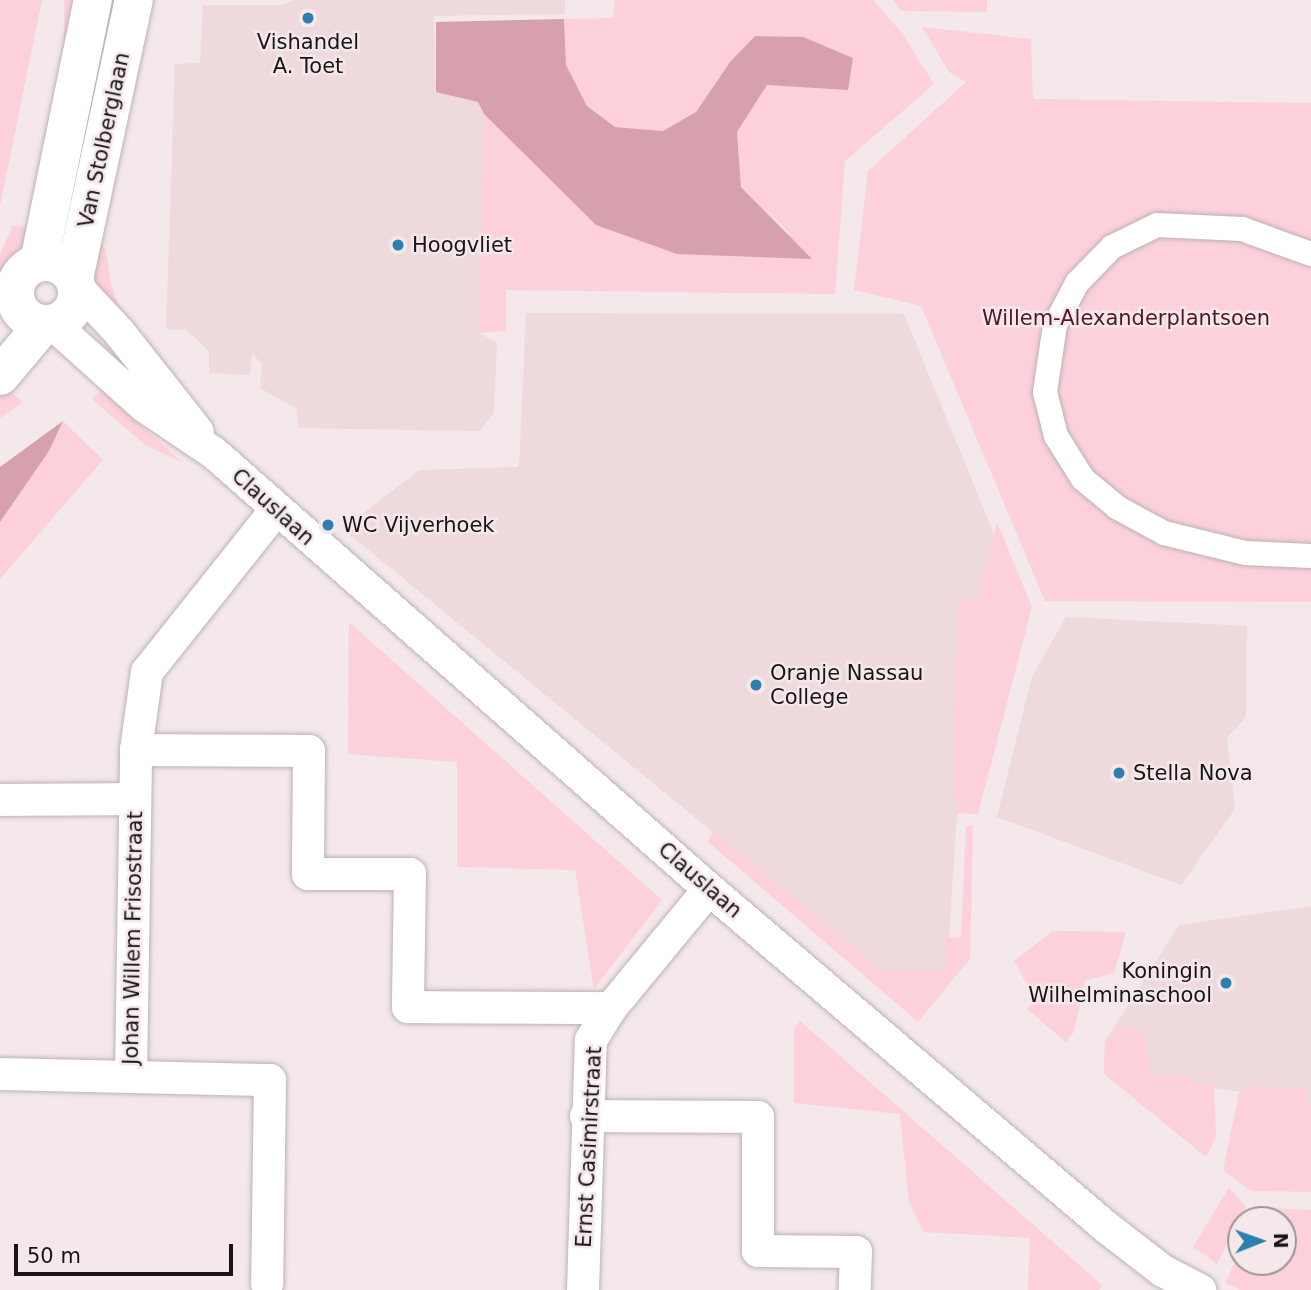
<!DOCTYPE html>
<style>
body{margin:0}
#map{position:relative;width:1311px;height:1290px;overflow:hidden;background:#f4e8ea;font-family:"DejaVu Sans",sans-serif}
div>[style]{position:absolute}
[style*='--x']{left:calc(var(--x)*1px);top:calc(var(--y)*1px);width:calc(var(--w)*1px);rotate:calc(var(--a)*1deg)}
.built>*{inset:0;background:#eed9dd}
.green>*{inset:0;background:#fcd1db;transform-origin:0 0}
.water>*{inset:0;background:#d7a0ad}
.roads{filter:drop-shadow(0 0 2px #bdb2b4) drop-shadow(0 0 2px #bdb2b4)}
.pedestrian>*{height:24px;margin:-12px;padding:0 12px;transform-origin:12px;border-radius:12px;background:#fff}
.minor>*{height:32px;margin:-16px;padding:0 16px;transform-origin:16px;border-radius:16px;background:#fff}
.tertiary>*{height:38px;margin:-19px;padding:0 19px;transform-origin:19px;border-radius:19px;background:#fff}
.tertiary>.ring{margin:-19px;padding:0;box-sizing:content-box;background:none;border:38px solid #fff;border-radius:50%}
.dots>*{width:19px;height:19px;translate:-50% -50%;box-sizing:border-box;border:4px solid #f4e8ea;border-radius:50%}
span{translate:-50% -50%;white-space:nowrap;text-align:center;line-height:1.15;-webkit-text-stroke:5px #f4e8ea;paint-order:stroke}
.poi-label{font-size:21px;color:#191516}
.left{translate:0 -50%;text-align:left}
.right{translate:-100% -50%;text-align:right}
.street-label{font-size:21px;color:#191516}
.park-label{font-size:21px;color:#55142c}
.north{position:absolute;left:1227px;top:1206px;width:70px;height:70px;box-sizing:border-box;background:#f4e8ea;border:2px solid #9c9495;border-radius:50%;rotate:89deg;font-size:19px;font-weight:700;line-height:28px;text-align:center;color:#191516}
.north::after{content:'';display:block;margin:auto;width:24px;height:32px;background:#2b80b0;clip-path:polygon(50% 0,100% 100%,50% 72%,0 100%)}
.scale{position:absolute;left:14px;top:1244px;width:219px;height:32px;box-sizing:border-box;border:4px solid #191516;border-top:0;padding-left:9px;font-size:21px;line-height:24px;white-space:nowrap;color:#191516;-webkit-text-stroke:5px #f4e8ea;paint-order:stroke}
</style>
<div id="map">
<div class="built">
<div style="clip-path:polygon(295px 0,565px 0,565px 14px,434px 16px,436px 91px,478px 102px,484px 114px,478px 333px,497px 342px,494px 413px,480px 431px,298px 428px,297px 409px,260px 388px,262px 363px,252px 354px,250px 375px,209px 373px,209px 351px,186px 330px,166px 329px,175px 64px,200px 63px,203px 5px,282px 5px)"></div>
<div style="clip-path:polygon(526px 313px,904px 314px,998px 544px,956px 827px,947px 971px,881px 970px,343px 529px,419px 470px,519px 467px)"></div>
<div style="clip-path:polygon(1066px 617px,1247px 626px,1246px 717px,1227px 738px,1235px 809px,1181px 885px,997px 817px,1032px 676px)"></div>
<div style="clip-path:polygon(1311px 906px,1311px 1106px,1305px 1100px,1104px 1074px,1105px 1041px,1179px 925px)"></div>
</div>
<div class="green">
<div style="clip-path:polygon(0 0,42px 0,0 206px)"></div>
<div style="left:64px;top:0;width:21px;height:196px"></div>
<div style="clip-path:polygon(615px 0,873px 0,902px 33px,934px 84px,845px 161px,835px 294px,506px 290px,506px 331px,478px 333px,484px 114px,596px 225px,790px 234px,741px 187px,737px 132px,767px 85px,848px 89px,730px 62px,696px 112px,663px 131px,614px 127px,587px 106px,566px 65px,564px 19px,613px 18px)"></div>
<div style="clip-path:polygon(893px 0,987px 0,987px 12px,902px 11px)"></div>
<div style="clip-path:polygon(922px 27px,1031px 39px,1033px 99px,1311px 103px,1311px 602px,1045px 601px,921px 306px,854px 290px,868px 171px,966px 82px,949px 72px)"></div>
<div style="clip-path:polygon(13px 225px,37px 230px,8px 268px,0 288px,0 254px)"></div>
<div style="clip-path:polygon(98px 242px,106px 250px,111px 285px,123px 317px,98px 290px,94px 272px)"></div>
<div style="clip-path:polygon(3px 385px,23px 402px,0 418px,0 388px)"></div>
<div style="clip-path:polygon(104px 388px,107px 395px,182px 462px,145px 445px,92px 399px)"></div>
<div style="clip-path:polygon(63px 421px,103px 460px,0 579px,0 522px,49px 451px)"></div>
<div style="clip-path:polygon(997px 522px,1032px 607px,978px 814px,955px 813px,957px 601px,978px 599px)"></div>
<div style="clip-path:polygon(349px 622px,662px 900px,594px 989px,575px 870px,457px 867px,457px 762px,348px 754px)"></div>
<div style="clip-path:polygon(973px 825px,970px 959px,918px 1022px,708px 842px,713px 831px,881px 970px,946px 971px,946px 937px,961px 938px,966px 826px)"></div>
<div style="clip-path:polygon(1053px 931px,1126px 932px,1114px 973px,1085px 981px,1074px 1032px,1066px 1042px,1027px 1009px,1035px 999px,1014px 961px)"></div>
<div style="clip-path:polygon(800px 1021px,1102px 1285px,1099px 1290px,1028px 1290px,1030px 1238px,924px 1232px,909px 1202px,900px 1114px,794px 1103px,794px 1030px)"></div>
<div style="clip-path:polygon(1126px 1024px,1147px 1037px,1149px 1075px,1188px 1076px,1189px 1082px,1214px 1084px,1216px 1137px,1206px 1157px,1104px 1074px,1105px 1041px)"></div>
<div style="clip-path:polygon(1251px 1086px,1306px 1089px,1305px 1100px,1311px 1106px,1311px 1192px,1251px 1191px,1223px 1170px,1239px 1093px)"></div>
<div style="clip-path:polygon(1229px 1187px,1246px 1207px,1217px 1264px,1193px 1247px)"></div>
<div style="clip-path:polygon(1270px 1208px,1311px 1210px,1311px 1290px,1240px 1290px,1225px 1283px,1241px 1250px,1241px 1262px,1283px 1262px,1283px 1220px,1256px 1220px)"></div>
</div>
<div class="water">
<div style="clip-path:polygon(564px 19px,566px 65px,587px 106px,615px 127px,663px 131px,696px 112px,730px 62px,755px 36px,803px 37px,853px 58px,848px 90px,767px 85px,737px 132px,741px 187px,812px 259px,677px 254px,596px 225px,484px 114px,478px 102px,436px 92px,436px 22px)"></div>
<div style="clip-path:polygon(63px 421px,49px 451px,0 522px,0 467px)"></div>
</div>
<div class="roads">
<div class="pedestrian">
<div style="--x:1311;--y:254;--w:73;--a:-160.1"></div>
<div style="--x:1242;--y:229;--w:85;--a:-177.3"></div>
<div style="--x:1157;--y:225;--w:50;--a:153.9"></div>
<div style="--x:1112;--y:247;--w:50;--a:134.2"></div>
<div style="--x:1077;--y:283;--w:47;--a:117.6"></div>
<div style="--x:1055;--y:325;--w:68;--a:98.5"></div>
<div style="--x:1045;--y:392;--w:45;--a:76"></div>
<div style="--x:1056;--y:436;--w:51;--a:57.9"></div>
<div style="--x:1083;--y:479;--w:45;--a:39.6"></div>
<div style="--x:1118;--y:508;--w:52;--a:28.5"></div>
<div style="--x:1164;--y:533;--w:83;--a:13.9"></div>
<div style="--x:1245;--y:553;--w:66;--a:2.6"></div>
</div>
<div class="minor">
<div style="--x:76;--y:286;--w:63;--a:46.9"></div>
<div style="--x:119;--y:332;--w:127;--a:51.7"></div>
<div style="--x:53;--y:324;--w:122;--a:42"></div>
<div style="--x:144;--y:406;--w:84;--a:33.9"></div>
<div style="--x:214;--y:453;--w:660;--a:41.37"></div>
<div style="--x:709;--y:889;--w:521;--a:40.41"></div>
<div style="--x:1106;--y:1227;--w:72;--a:37.7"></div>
<div style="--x:1163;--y:1271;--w:42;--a:27.2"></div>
<div style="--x:136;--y:750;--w:173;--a:0.3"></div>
<div style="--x:309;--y:751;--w:123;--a:90.5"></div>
<div style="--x:308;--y:874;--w:102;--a:0"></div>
<div style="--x:410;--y:874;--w:133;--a:90.9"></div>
<div style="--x:408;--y:1007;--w:203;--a:0.3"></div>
<div style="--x:0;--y:800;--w:135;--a:-0.4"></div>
<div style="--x:0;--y:1074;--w:270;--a:1.3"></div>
<div style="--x:270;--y:1080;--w:204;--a:90.8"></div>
<div style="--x:131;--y:1077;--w:327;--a:-89.1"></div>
<div style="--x:136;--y:750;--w:79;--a:-82"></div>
<div style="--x:147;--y:672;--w:206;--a:-51.5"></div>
<div style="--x:586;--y:1116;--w:172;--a:0.3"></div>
<div style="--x:758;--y:1117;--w:134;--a:90"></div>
<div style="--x:758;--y:1251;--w:98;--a:0.6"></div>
<div style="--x:856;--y:1252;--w:38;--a:92"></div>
<div style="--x:583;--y:1290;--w:250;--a:-88.2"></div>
<div style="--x:591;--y:1040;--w:38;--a:-58"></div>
<div style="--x:611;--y:1008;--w:154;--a:-50.5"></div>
</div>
<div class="tertiary">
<div class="ring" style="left:15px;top:262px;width:24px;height:24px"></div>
<div style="--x:39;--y:262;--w:268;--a:-78.4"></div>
<div style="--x:74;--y:279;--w:285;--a:-77.9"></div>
<div style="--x:0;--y:376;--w:67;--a:-49.9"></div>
</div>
</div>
<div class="dots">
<div style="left:308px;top:18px;background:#2b80b0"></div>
<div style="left:398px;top:245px;background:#2b80b0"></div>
<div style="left:328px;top:525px;background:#2b80b0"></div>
<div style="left:756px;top:685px;background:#2b80b0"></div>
<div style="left:1119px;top:773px;background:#2b80b0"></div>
<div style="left:1226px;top:983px;background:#2b80b0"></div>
</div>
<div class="poi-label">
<span style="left:308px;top:54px">Vishandel<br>A. Toet</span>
<span class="left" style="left:412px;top:245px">Hoogvliet</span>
<span class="left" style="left:342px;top:525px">WC Vijverhoek</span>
<span class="left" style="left:770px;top:685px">Oranje Nassau<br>College</span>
<span class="left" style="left:1133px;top:773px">Stella Nova</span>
<span class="right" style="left:1212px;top:983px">Koningin<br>Wilhelminaschool</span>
</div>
<div class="street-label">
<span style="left:104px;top:140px;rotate:-78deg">Van Stolberglaan</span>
<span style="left:273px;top:507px;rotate:42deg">Clauslaan</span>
<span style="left:700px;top:880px;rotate:41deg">Clauslaan</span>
<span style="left:133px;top:938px;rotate:-89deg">Johan Willem Frisostraat</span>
<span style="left:589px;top:1147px;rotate:-87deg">Ernst Casimirstraat</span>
</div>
<div class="park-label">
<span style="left:1126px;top:318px">Willem-Alexanderplantsoen</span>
</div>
<div class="north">N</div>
<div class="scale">50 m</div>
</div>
